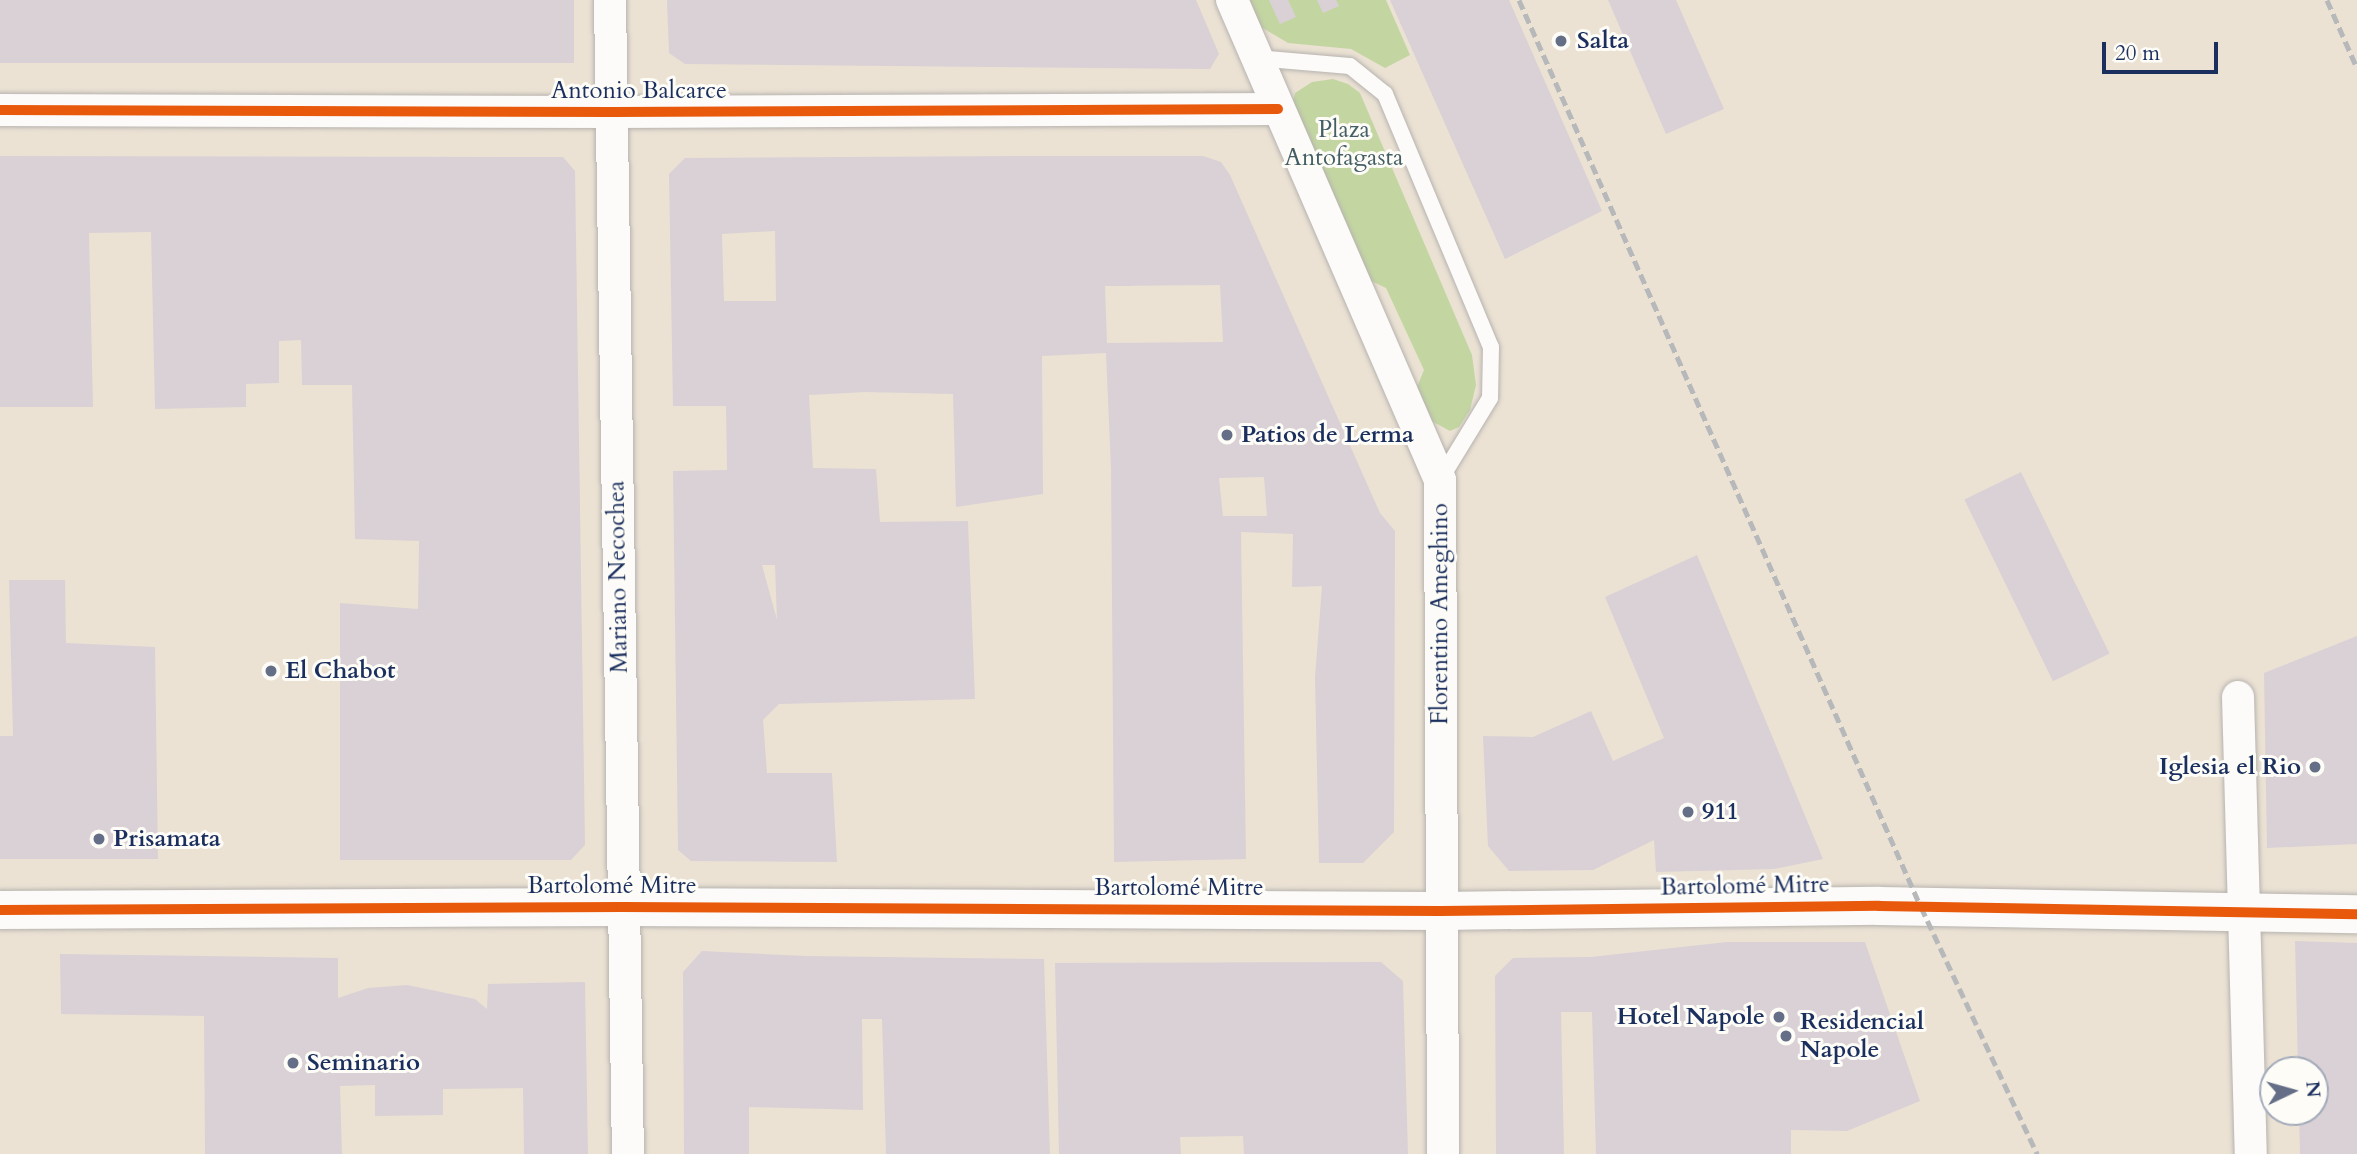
<!DOCTYPE html>
<meta charset="utf-8">
<style>
body{margin:0}
#map{position:relative;width:2357px;height:1154px;overflow:hidden;background:#ebe2d4;font-family:Cardo,serif}
div>[style]{position:absolute}
[style*='--x']{left:calc(var(--x)*1px);top:calc(var(--y)*1px);width:calc(var(--w)*1px);rotate:calc(var(--a)*1deg)}
.green>*{inset:0;background:#c3d6a2}
.building>*{inset:0;background:#d9d1d5;transform-origin:0 0}
.roads{filter:drop-shadow(0 0 2px #b7b3af) drop-shadow(0 0 2px #b7b3af)}
.service>*{height:16px;margin:-8px;padding:0 8px;transform-origin:8px;border-radius:8px;background:#fcfbf9}
.minor>*{height:32px;margin:-16px;padding:0 16px;transform-origin:16px;border-radius:16px;background:#fcfbf9}
.tertiary>*{height:38px;margin:-19px;padding:0 19px;transform-origin:19px;border-radius:19px;background:#fcfbf9}
.rail>*{height:5px;margin-top:-2.5px;transform-origin:0;background:repeating-linear-gradient(90deg,#b6b8ba 0 10px,transparent 0 15px)}
.cycleway>*{height:10px;margin:-5px;padding:0 5px;transform-origin:5px;border-radius:5px;background:#e8590c}
.dots>*{width:19px;height:19px;translate:-50% -50%;box-sizing:border-box;border:4px solid #fdfcf7;border-radius:50%}
span{translate:-50% -50%;white-space:nowrap;text-align:center;line-height:1.15;-webkit-text-stroke:6px #fdfcf7;paint-order:stroke}
.poi-label{font-size:24px;color:#1b2f5e;font-weight:700}
.left{translate:0 -50%;text-align:left}
.right{translate:-100% -50%;text-align:right}
.street-label{font-size:24px;color:#1b2f5e}
.park-label{font-size:24px;color:#445e66}
.north{position:absolute;left:2259px;top:1056px;width:70px;height:70px;box-sizing:border-box;background:#fdfcf7;border:2px solid #a3aaba;border-radius:50%;rotate:85deg;font-size:19px;font-weight:700;line-height:28px;text-align:center;color:#1b2f5e}
.north::after{content:'';display:block;margin:auto;width:24px;height:32px;background:#646e87;clip-path:polygon(50% 0,100% 100%,50% 72%,0 100%)}
.scale{position:absolute;left:2102px;top:42px;width:116px;height:32px;box-sizing:border-box;border:4px solid #1b2f5e;border-top:0;padding-left:9px;font-size:21px;line-height:24px;white-space:nowrap;color:#1b2f5e;-webkit-text-stroke:5px #fdfcf7;paint-order:stroke}
</style>
<div id="map">
<div class="green">
<div style="clip-path:polygon(1249px 0,1386px 0,1410px 55px,1385px 68px,1351px 49px,1288px 43px,1261px 27px)"></div>
<div style="clip-path:polygon(1333px 79px,1348px 84px,1360px 93px,1472px 355px,1476px 385px,1470px 410px,1459px 427px,1450px 431px,1426px 418px,1415px 392px,1424px 370px,1386px 288px,1365px 278px,1292px 105px,1295px 93px,1312px 82px)"></div>
</div>
<div class="building">
<div style="left:0;top:0;width:574px;height:63px"></div>
<div style="clip-path:polygon(667px 0,1196px 0,1219px 54px,1210px 69px,685px 64px,669px 53px)"></div>
<div style="clip-path:polygon(1269px 0,1288px 0,1296px 17px,1280px 24px)"></div>
<div style="clip-path:polygon(1317px 0,1336px 0,1339px 6px,1323px 13px)"></div>
<div style="clip-path:polygon(1390px 0,1509px 0,1602px 211px,1505px 259px)"></div>
<div style="clip-path:polygon(1608px 0,1676px 0,1724px 109px,1666px 134px)"></div>
<div style="clip-path:polygon(0 156px,563px 157px,575px 171px,585px 845px,571px 860px,340px 860px,340px 603px,418px 609px,419px 541px,355px 539px,352px 385px,302px 385px,301px 340px,279px 341px,279px 383px,246px 384px,246px 407px,155px 409px,151px 232px,89px 233px,93px 407px,0 407px)"></div>
<div style="clip-path:polygon(evenodd,1034px 156px,1203px 156px,1221px 162px,1230px 175px,1380px 513px,1395px 531px,1394px 832px,1363px 863px,1319px 863px,1315px 677px,1322px 586px,1292px 587px,1293px 534px,1241px 532px,1246px 859px,1114px 862px,1111px 469px,1106px 353px,1042px 356px,1043px 494px,956px 507px,953px 394px,866px 392px,809px 395px,813px 468px,876px 469px,880px 522px,968px 521px,975px 699px,779px 704px,763px 720px,767px 773px,832px 773px,837px 862px,691px 861px,678px 850px,673px 471px,727px 470px,726px 406px,673px 406px,669px 174px,685px 158px,1034px 156px,775px 231px,776px 301px,724px 301px,722px 234px,775px 231px,1034px 156px,1220px 285px,1223px 342px,1107px 343px,1105px 286px,1220px 285px,1034px 156px,1264px 477px,1267px 516px,1223px 516px,1219px 478px,1264px 477px,1034px 156px,762px 565px,775px 565px,777px 620px,762px 565px)"></div>
<div style="left:2021px;top:472px;width:202px;height:63px;rotate:64deg"></div>
<div style="clip-path:polygon(1697px 555px,1823px 859px,1774px 869px,1656px 872px,1654px 840px,1593px 870px,1509px 871px,1488px 846px,1483px 736px,1533px 737px,1591px 711px,1613px 761px,1664px 738px,1605px 597px)"></div>
<div style="clip-path:polygon(9px 580px,65px 580px,66px 643px,155px 647px,158px 859px,0 859px,0 736px,13px 736px)"></div>
<div style="clip-path:polygon(2357px 636px,2357px 844px,2267px 848px,2264px 673px)"></div>
<div style="clip-path:polygon(2295px 941px,2357px 943px,2357px 1154px,2300px 1154px,2299px 1112px,2315px 1112px,2315px 1070px,2298px 1070px)"></div>
<div style="clip-path:polygon(1727px 942px,1865px 942px,1920px 1101px,1847px 1131px,1791px 1130px,1791px 1154px,1596px 1154px,1592px 1012px,1561px 1012px,1564px 1154px,1496px 1154px,1495px 976px,1513px 958px,1591px 957px)"></div>
<div style="clip-path:polygon(702px 951px,805px 956px,1044px 959px,1050px 1154px,886px 1154px,882px 1019px,862px 1019px,863px 1110px,749px 1107px,749px 1154px,684px 1154px,683px 972px)"></div>
<div style="clip-path:polygon(60px 954px,338px 958px,338px 998px,368px 988px,407px 985px,475px 999px,487px 1009px,488px 984px,585px 982px,588px 1154px,524px 1154px,523px 1088px,443px 1089px,443px 1115px,375px 1116px,375px 1085px,340px 1086px,342px 1154px,205px 1154px,204px 1016px,61px 1014px)"></div>
<div style="clip-path:polygon(1381px 962px,1403px 981px,1408px 1154px,1244px 1154px,1243px 1136px,1180px 1137px,1181px 1154px,1059px 1154px,1055px 963px)"></div>
</div>
<div class="roads">
<div class="service">
<div style="--x:1256;--y:58;--w:94;--a:4.9"></div>
<div style="--x:1350;--y:66;--w:45;--a:38.7"></div>
<div style="--x:1385;--y:94;--w:274;--a:67.3"></div>
<div style="--x:1491;--y:347;--w:51;--a:91.1"></div>
<div style="--x:1490;--y:398;--w:96;--a:121.4"></div>
</div>
<div class="minor">
<div style="--x:610;--y:0;--w:1154;--a:89.11"></div>
<div style="--x:1232;--y:0;--w:523;--a:66.57"></div>
<div style="--x:1440;--y:480;--w:674;--a:89.74"></div>
<div style="--x:0;--y:110;--w:612;--a:0.19"></div>
<div style="--x:612;--y:112;--w:666;--a:-0.26"></div>
<div style="--x:2238;--y:697;--w:457;--a:88.4"></div>
</div>
<div class="tertiary">
<div style="--x:0;--y:910;--w:622;--a:-0.28"></div>
<div style="--x:622;--y:907;--w:818;--a:0.28"></div>
<div style="--x:1440;--y:911;--w:439;--a:-0.7"></div>
<div style="--x:1879;--y:906;--w:478;--a:1"></div>
</div>
</div>
<div class="rail">
<div style="--x:1519;--y:0;--w:992;--a:66.1"></div>
<div style="--x:1921;--y:907;--w:273;--a:64.8"></div>
<div style="--x:2327;--y:0;--w:74;--a:66.2"></div>
</div>
<div class="cycleway">
<div style="--x:0;--y:110;--w:612;--a:0.19"></div>
<div style="--x:612;--y:112;--w:666;--a:-0.26"></div>
<div style="--x:0;--y:910;--w:622;--a:-0.28"></div>
<div style="--x:622;--y:907;--w:818;--a:0.28"></div>
<div style="--x:1440;--y:911;--w:439;--a:-0.7"></div>
<div style="--x:1879;--y:906;--w:478;--a:1"></div>
</div>
<div class="dots">
<div style="left:1561px;top:41px;background:#646e87"></div>
<div style="left:1227px;top:435px;background:#646e87"></div>
<div style="left:271px;top:671px;background:#646e87"></div>
<div style="left:2315px;top:767px;background:#646e87"></div>
<div style="left:1688px;top:812px;background:#646e87"></div>
<div style="left:99px;top:839px;background:#646e87"></div>
<div style="left:1779px;top:1017px;background:#646e87"></div>
<div style="left:1786px;top:1036px;background:#646e87"></div>
<div style="left:293px;top:1063px;background:#646e87"></div>
</div>
<div class="poi-label">
<span class="left" style="left:1577px;top:41px">Salta</span>
<span class="left" style="left:1241px;top:435px">Patios de Lerma</span>
<span class="left" style="left:285px;top:671px">El Chabot</span>
<span class="right" style="left:2301px;top:767px">Iglesia el Rio</span>
<span class="left" style="left:1702px;top:812px">911</span>
<span class="left" style="left:113px;top:839px">Prisamata</span>
<span class="right" style="left:1765px;top:1017px">Hotel Napole</span>
<span class="left" style="left:1800px;top:1036px">Residencial<br>Napole</span>
<span class="left" style="left:307px;top:1063px">Seminario</span>
</div>
<div class="street-label">
<span style="left:639px;top:91px">Antonio Balcarce</span>
<span style="left:618px;top:577px;rotate:-91deg">Mariano Necochea</span>
<span style="left:1440px;top:614px;rotate:-90deg">Florentino Ameghino</span>
<span style="left:612px;top:886px">Bartolomé Mitre</span>
<span style="left:1745px;top:886px;rotate:-1deg">Bartolomé Mitre</span>
<span style="left:1179px;top:888px">Bartolomé Mitre</span>
</div>
<div class="park-label">
<span style="left:1344px;top:144px">Plaza<br>Antofagasta</span>
</div>
<div class="north">N</div>
<div class="scale">20 m</div>
</div>
